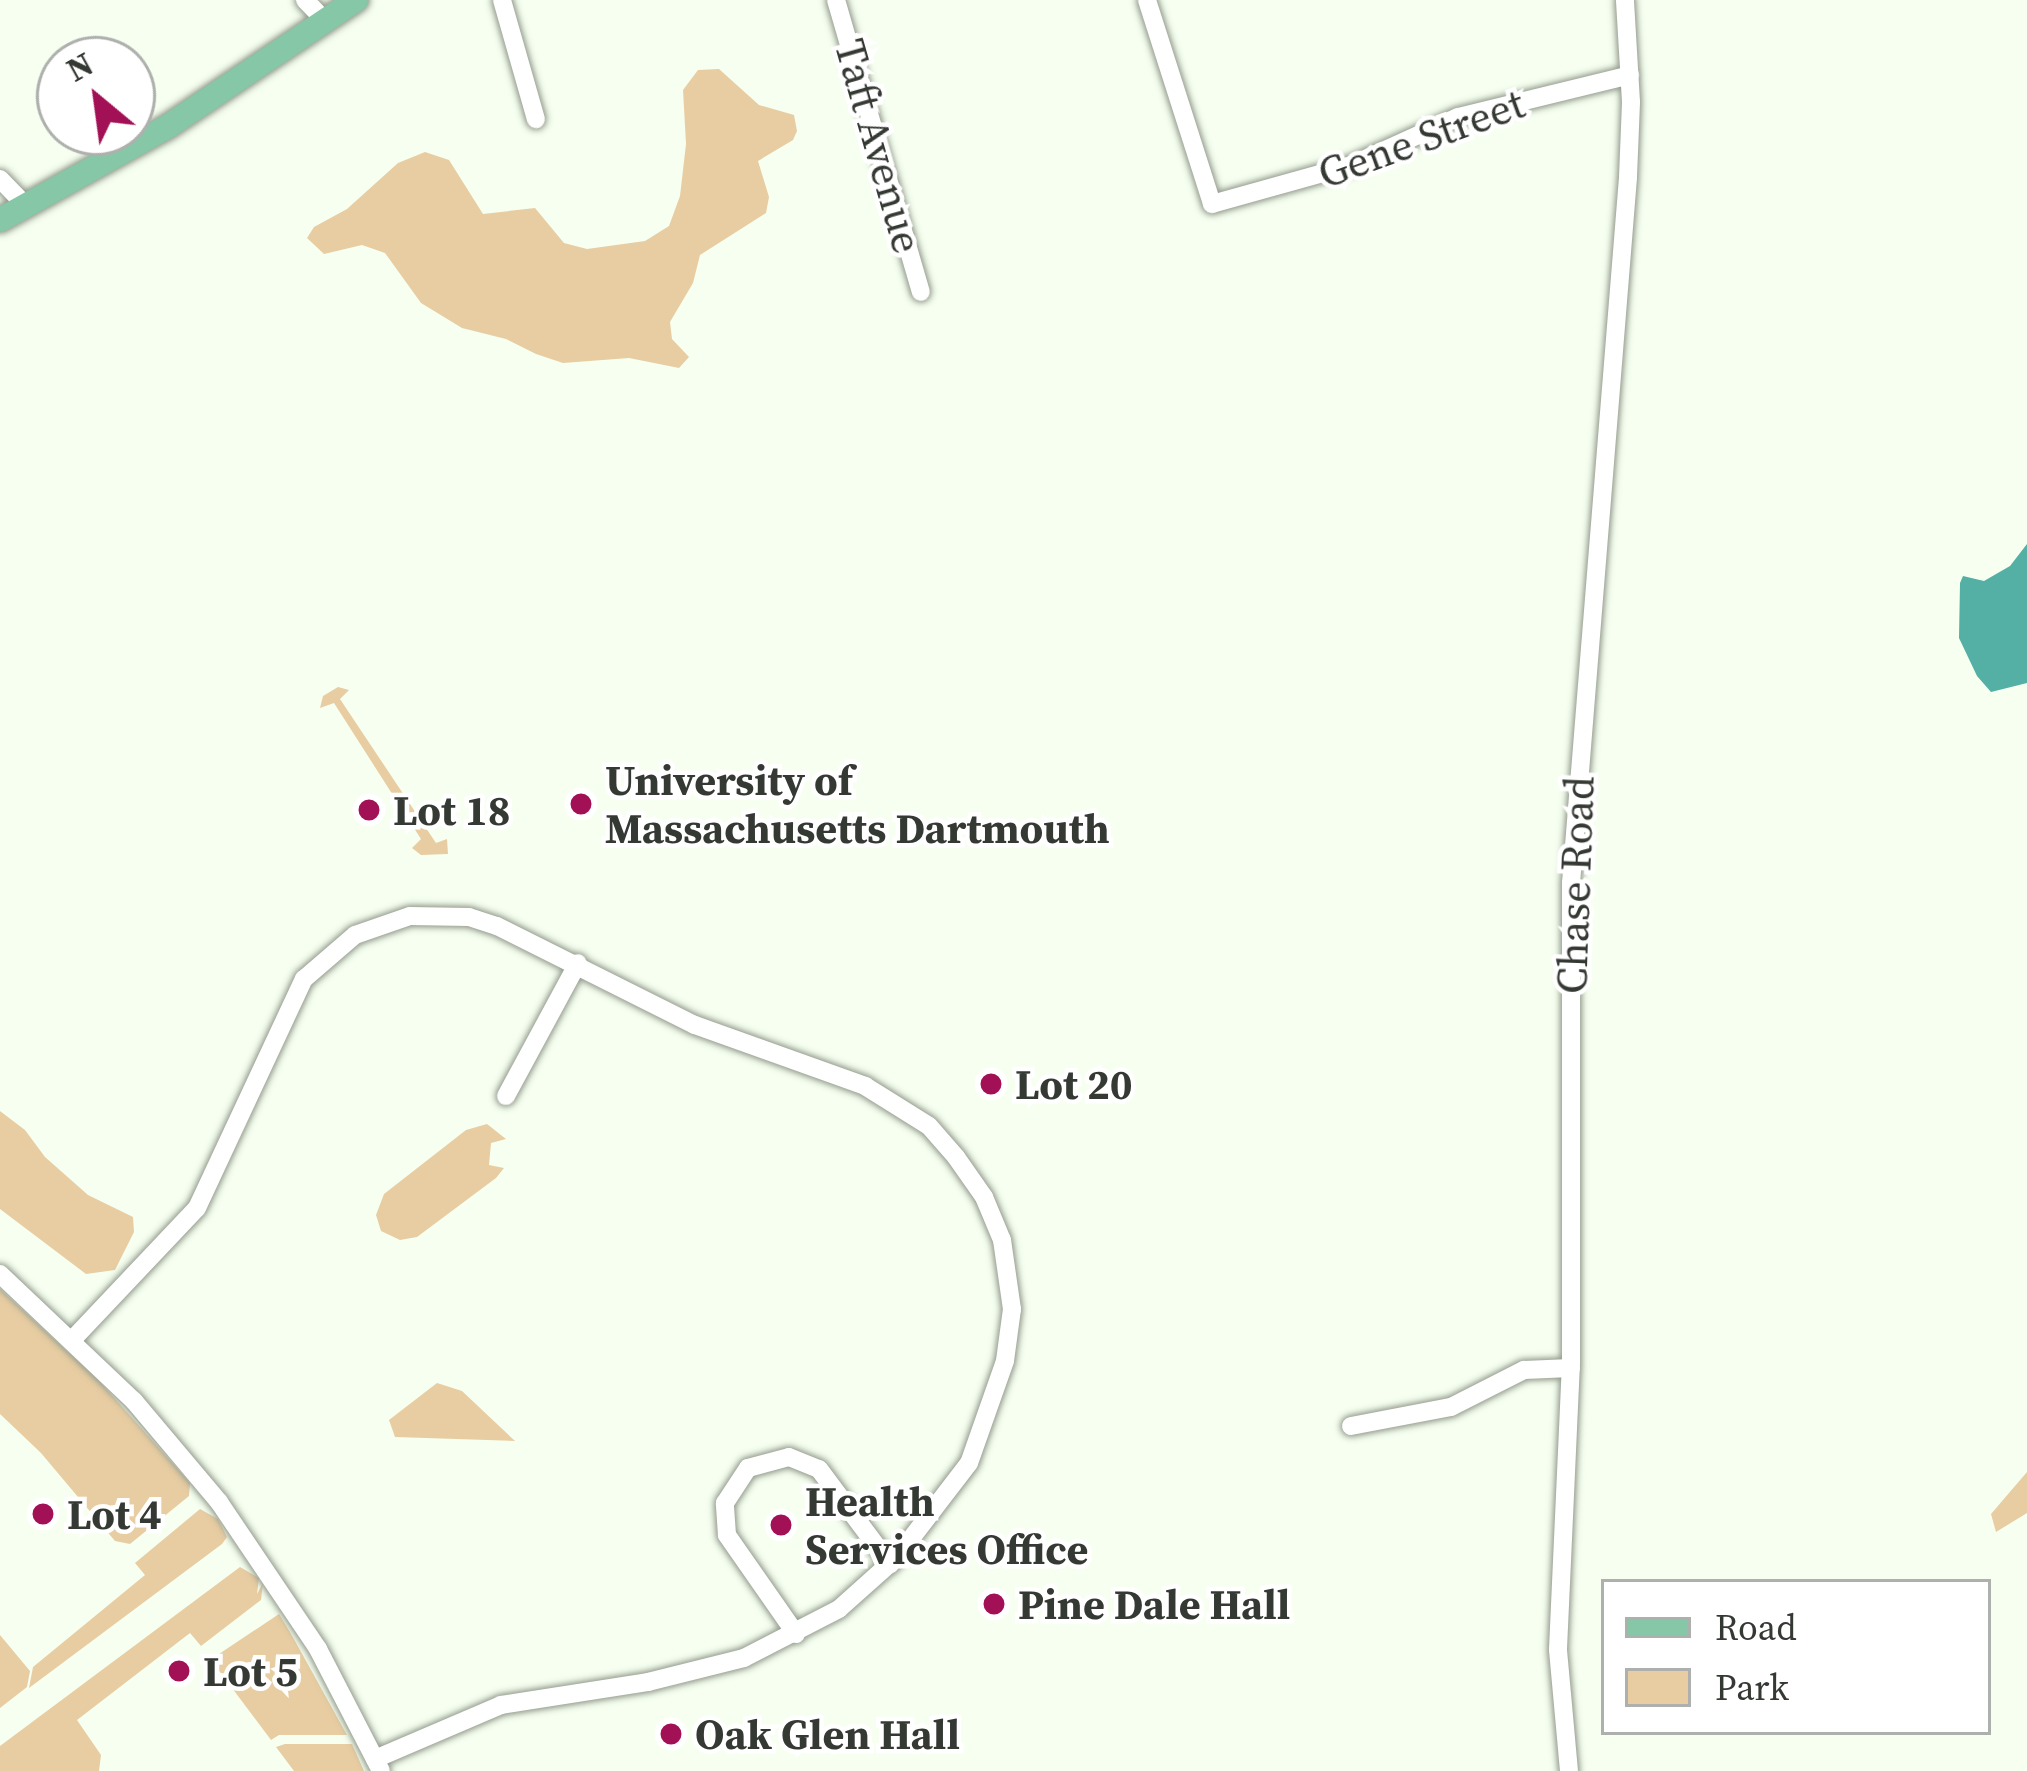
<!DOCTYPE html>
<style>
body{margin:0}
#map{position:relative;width:2027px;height:1771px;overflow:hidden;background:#f6fff0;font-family:"Source Serif 4",serif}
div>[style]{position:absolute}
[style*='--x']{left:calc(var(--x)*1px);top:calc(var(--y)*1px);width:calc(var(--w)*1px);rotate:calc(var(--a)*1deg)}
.green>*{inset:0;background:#e8cda2}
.water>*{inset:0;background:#54afa4}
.roads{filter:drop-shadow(0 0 3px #949c8e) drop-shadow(0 0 3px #949c8e)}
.minor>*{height:18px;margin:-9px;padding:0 9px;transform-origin:9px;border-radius:9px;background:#fff}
.major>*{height:24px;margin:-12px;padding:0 12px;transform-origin:12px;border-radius:12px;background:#85c7a7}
.dots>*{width:33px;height:33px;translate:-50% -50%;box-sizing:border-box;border:6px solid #fff;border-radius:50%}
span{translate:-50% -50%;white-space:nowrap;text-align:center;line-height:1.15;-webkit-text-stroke:9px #fff;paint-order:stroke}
.street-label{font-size:42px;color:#353933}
.poi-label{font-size:42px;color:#353933;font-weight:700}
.left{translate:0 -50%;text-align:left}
.legend{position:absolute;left:1601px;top:1579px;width:390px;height:156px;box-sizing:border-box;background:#fff;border:3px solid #aeb0ad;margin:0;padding:15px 21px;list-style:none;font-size:36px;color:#353933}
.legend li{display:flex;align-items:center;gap:24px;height:60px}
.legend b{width:60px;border:3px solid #aeb0ad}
.north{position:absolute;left:36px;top:36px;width:120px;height:120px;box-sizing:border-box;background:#fff;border:3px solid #aeb0ad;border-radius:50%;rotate:331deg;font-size:33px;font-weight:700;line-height:48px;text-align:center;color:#353933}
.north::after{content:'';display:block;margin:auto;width:42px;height:54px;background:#a21156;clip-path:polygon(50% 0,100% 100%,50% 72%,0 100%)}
</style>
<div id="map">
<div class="green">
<div style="clip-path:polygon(719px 69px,759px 105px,794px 115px,797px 131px,793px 140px,758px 161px,769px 197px,766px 213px,700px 255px,693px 283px,670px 322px,672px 339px,689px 357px,679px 368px,629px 358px,563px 363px,536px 354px,506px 339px,462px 328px,421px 303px,385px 253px,362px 245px,324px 254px,307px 238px,314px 227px,347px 209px,398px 163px,425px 152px,449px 160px,483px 214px,535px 208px,564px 243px,587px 249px,645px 241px,669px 226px,680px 196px,686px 144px,683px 90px,698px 70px)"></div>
<div style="clip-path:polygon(338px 687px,349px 690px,340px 699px,436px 843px,447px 839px,448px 854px,421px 855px,412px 848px,421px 839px,334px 703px,320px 708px,323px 696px)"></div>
<div style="clip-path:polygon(0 1111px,25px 1130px,45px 1157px,88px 1195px,133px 1217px,134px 1232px,115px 1270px,86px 1274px,0 1209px)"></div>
<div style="clip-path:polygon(487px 1124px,506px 1139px,491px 1143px,489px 1165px,504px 1168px,496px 1178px,417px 1237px,400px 1240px,381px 1231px,376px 1215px,384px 1194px,466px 1130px)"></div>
<div style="clip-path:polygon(0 1289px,100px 1382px,190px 1483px,189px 1496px,130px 1544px,115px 1541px,41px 1453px,0 1414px)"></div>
<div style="clip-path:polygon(437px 1383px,462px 1391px,515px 1441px,395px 1437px,389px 1420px)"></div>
<div style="clip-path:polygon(2027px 1472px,2027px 1513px,1996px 1532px,1991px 1514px)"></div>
<div style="clip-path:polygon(200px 1509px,218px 1519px,227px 1537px,222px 1544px,29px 1688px,33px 1667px,145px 1575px,135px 1563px)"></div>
<div style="clip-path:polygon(240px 1567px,259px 1578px,257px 1594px,263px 1583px,261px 1600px,201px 1646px,190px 1633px,77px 1720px,101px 1755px,99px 1771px,0 1771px,0 1746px)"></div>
<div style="clip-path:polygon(279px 1614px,290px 1632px,347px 1735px,279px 1735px,271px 1740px,217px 1668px,219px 1654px)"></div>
<div style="clip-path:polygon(0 1635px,30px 1671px,27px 1687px,0 1708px)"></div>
<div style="clip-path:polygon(285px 1744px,352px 1744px,364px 1771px,294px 1771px,276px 1747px)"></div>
</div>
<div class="water">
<div style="clip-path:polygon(2027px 544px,2027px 683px,1991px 692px,1977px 676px,1959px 638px,1960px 583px,1963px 576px,1984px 581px,2010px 566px)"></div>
</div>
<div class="roads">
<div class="minor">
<div style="--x:305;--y:0;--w:30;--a:46"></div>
<div style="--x:502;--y:0;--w:124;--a:74.1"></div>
<div style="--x:836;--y:0;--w:304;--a:73.8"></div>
<div style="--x:1147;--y:0;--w:214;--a:72.3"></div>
<div style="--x:1212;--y:204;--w:145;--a:-15.6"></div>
<div style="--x:1352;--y:165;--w:116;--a:-24.4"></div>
<div style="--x:1458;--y:117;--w:177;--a:-13.7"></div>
<div style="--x:0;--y:179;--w:39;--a:46"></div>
<div style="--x:506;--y:1096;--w:151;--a:-61.6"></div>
<div style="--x:0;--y:1274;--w:185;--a:43.5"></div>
<div style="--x:134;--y:1401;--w:132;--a:49.9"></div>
<div style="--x:219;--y:1502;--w:177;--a:56"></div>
<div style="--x:318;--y:1649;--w:137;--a:62.7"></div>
<div style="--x:73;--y:1339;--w:180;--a:-46.6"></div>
<div style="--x:197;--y:1208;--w:253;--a:-65"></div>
<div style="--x:304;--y:979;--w:67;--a:-40.8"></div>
<div style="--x:355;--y:935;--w:58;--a:-19.1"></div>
<div style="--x:410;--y:916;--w:59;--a:1"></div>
<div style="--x:469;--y:917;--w:29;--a:18"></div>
<div style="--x:497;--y:926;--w:221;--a:26.6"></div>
<div style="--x:695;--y:1025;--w:181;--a:19.7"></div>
<div style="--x:865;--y:1086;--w:75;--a:32"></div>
<div style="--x:929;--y:1126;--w:41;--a:48.9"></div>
<div style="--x:956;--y:1157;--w:49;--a:55"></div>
<div style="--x:984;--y:1197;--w:47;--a:67.3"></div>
<div style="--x:1002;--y:1240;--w:70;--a:81.8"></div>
<div style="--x:1012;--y:1309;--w:52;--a:97.7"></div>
<div style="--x:1005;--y:1361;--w:108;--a:109.4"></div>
<div style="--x:969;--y:1463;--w:120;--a:127.5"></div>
<div style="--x:896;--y:1558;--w:76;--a:138.2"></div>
<div style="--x:839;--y:1609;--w:107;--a:152.7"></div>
<div style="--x:744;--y:1658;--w:99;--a:166"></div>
<div style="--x:648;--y:1682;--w:149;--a:171.1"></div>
<div style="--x:501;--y:1705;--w:137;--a:156.8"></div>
<div style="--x:1351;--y:1426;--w:102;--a:-10.8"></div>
<div style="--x:1451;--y:1407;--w:82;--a:-26.9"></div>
<div style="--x:1524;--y:1370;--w:47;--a:-2.4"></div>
<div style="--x:796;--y:1634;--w:121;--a:-124.9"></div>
<div style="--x:727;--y:1535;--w:32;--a:-94"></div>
<div style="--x:725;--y:1503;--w:42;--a:-56.7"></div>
<div style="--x:748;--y:1468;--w:42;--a:-15"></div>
<div style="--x:789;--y:1457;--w:32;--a:22"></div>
<div style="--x:819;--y:1469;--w:119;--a:53.2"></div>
<div style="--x:1569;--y:1771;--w:122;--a:-95.2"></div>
<div style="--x:1558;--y:1649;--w:287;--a:-87.4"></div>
<div style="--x:1571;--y:1362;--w:479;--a:-90"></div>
<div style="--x:1571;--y:883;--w:708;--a:-85.38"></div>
<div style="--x:1628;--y:177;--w:75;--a:-87.7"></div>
<div style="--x:1631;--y:102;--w:102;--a:-93.4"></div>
</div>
<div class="major">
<div style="--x:0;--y:220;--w:191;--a:-29.1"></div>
<div style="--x:167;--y:127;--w:228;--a:-33.9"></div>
</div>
</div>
<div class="dots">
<div style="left:581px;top:804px;background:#a21156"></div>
<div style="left:369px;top:810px;background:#a21156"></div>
<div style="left:991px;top:1084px;background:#a21156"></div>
<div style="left:43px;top:1514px;background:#a21156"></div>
<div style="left:781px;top:1525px;background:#a21156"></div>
<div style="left:994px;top:1604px;background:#a21156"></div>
<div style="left:179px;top:1671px;background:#a21156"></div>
<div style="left:671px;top:1734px;background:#a21156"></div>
</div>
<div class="street-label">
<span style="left:1421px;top:138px;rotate:-20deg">Gene Street</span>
<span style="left:879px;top:146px;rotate:74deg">Taft Avenue</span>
<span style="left:1575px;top:885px;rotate:-88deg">Chase Road</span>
</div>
<div class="poi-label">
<span class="left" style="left:605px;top:804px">University of<br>Massachusetts Dartmouth</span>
<span class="left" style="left:393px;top:810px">Lot 18</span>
<span class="left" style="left:1015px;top:1084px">Lot 20</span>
<span class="left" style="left:805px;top:1525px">Health<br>Services Office</span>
<span class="left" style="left:67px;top:1514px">Lot 4</span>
<span class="left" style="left:1018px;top:1604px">Pine Dale Hall</span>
<span class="left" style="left:203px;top:1671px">Lot 5</span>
<span class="left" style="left:695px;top:1734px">Oak Glen Hall</span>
</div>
<ul class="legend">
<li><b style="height:15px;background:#85c7a7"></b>Road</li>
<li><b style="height:33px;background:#e8cda2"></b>Park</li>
</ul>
<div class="north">N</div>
</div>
